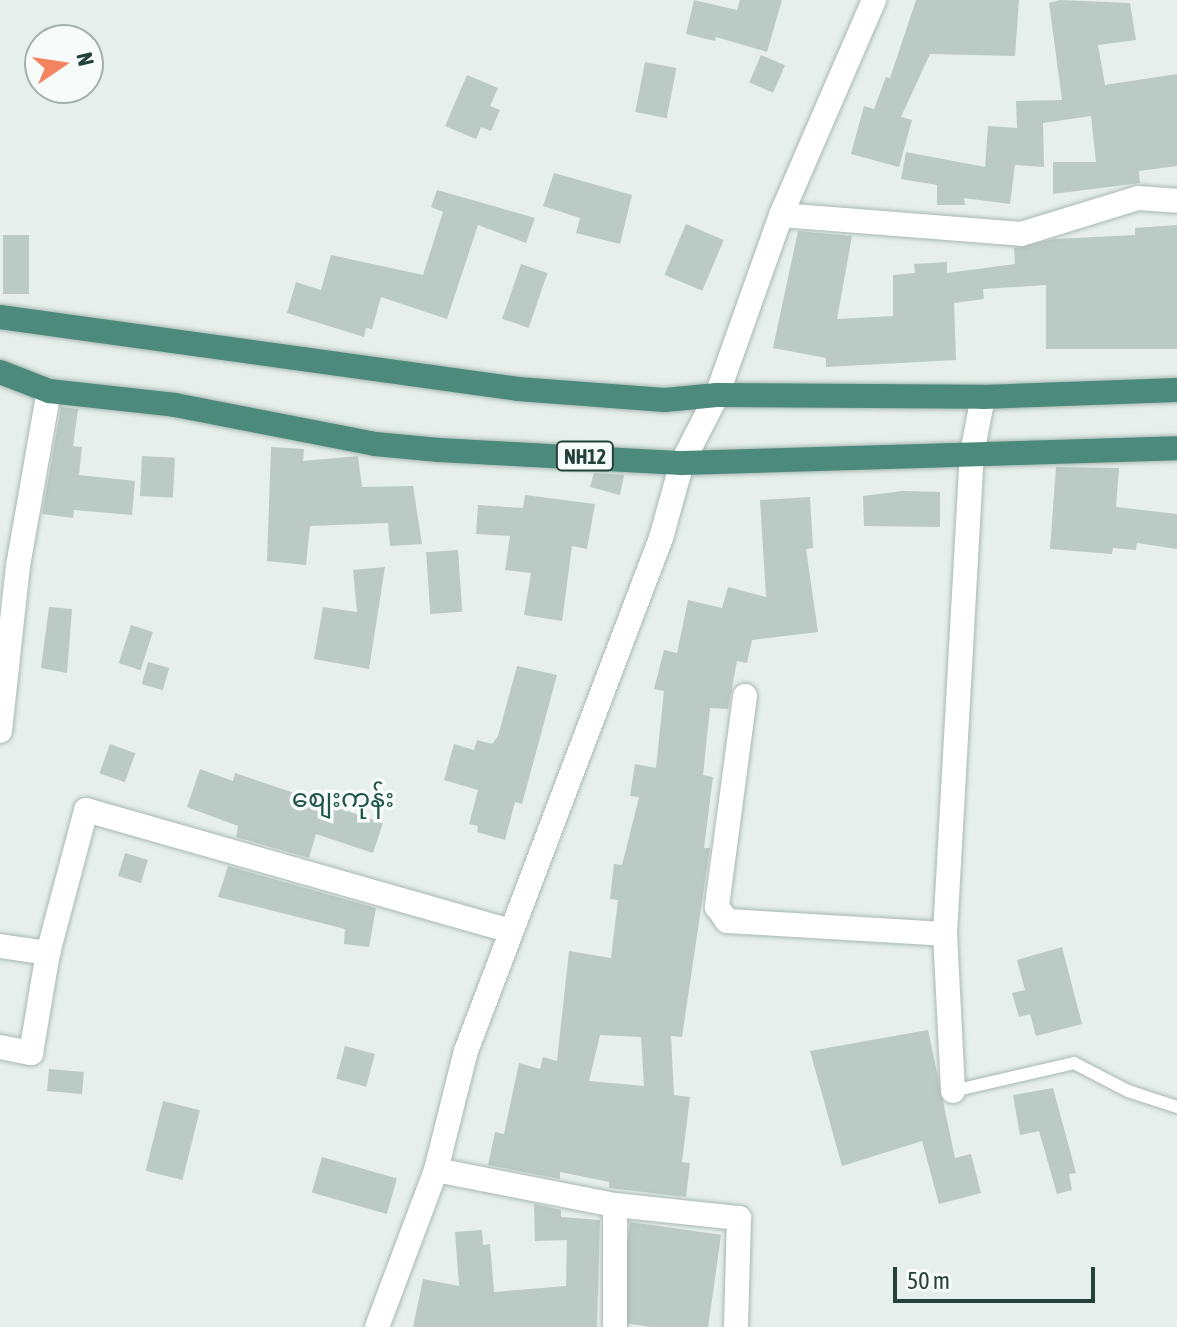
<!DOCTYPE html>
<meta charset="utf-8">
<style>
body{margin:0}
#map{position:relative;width:1177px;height:1327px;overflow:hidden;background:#e6efeb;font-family:"Asap Condensed","Noto Sans Myanmar",sans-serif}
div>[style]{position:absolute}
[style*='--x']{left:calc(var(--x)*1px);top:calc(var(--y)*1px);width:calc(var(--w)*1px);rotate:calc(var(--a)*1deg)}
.building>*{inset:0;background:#bbcac4;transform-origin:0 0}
.roads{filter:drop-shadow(0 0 2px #a8b8b2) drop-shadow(0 0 2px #a8b8b2)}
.service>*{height:12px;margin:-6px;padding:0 6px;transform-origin:6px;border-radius:6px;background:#fff}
.minor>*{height:24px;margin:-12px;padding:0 12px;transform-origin:12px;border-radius:12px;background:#fff}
.tertiary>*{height:24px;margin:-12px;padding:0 12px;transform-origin:12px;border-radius:12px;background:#fff}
.trunk>*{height:24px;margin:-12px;padding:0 12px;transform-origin:12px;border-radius:12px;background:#4c8a7c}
span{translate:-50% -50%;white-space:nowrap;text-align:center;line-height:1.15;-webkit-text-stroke:7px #f7fbf9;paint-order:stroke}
.shield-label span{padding:2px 6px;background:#f7fbf9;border:2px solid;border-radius:6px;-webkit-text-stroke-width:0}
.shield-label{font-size:20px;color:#24423a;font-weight:700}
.quarter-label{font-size:26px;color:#1f5548}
.north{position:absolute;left:24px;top:24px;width:80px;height:80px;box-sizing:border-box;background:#f7fbf9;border:2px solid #a3b1ad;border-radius:50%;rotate:77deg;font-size:22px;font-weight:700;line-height:32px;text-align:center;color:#24423a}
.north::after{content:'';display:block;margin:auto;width:28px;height:36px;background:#f4845f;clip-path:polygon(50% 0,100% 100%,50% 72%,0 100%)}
.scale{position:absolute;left:893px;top:1267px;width:202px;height:36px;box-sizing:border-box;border:4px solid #24423a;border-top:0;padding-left:10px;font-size:24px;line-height:28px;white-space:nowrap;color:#24423a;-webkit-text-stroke:6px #f7fbf9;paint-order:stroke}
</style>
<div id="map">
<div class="building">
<div style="clip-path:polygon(694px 0,737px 10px,740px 0,782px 0,767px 52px,716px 37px,715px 41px,686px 34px)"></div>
<div style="clip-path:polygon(916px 0,1019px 0,1015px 56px,930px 54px,901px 117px,912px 120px,899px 167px,851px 154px,864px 106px,874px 109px,886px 77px,890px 78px)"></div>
<div style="clip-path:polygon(1060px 0,1130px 3px,1136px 40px,1098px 45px,1105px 85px,1177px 74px,1177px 166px,1139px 171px,1140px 183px,1053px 194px,1053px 162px,1096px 162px,1091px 116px,1043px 123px,1044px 167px,1015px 165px,1010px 204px,964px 198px,965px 205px,937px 205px,937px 185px,901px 179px,906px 152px,985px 167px,988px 126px,1017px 128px,1016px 101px,1062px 100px,1049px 3px)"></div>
<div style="left:761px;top:55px;width:26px;height:30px;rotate:23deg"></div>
<div style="left:645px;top:62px;width:32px;height:51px;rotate:11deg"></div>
<div style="clip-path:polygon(467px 75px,498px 88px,490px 106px,500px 110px,491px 131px,481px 127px,476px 139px,445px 126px)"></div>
<div style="clip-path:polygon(554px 173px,632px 195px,620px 244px,576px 233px,580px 218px,543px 206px)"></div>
<div style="clip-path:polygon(437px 190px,535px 218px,526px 243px,478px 225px,447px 319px,381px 297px,372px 329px,366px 328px,364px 337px,287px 313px,296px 282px,321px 290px,331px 255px,423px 275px,443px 212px,431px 207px)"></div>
<div style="left:686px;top:224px;width:41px;height:55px;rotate:23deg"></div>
<div style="clip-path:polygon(1177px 225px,1177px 349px,1046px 349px,1046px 285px,983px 289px,984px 299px,954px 303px,956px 360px,826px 367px,826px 358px,773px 348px,798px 231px,852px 236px,837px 319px,893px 316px,893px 275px,915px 273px,914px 264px,947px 262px,947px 273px,1015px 264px,1014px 248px,1054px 239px,1135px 235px,1135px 228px)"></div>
<div style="left:3px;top:235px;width:26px;height:59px"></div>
<div style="left:521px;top:264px;width:28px;height:58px;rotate:19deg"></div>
<div style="clip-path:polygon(61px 407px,78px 409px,73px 446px,82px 447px,79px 475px,135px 481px,132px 515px,74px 510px,73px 518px,42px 514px)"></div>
<div style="clip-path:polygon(271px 447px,304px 449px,303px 461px,358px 456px,362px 487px,413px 486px,422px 544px,390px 546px,388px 523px,310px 526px,306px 565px,267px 561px)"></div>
<div style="left:142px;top:456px;width:33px;height:40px;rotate:3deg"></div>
<div style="clip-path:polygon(1056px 467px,1119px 468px,1116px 507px,1177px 514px,1177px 549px,1137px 543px,1136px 550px,1113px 548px,1112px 554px,1050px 549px)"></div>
<div style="clip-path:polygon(594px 473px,624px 475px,620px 495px,590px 487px)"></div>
<div style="clip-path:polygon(903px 491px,940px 492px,940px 527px,864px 526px,863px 496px)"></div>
<div style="clip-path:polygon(525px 495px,595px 504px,587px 549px,572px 546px,562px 621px,524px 615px,531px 573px,505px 570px,510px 536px,476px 534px,478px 505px,523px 508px)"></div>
<div style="clip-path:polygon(evenodd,810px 497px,813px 548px,806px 549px,818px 632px,752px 640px,747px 663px,737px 661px,728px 709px,710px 708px,703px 775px,713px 777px,704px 848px,710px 848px,682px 1037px,671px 1036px,674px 1095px,690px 1097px,682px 1162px,690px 1163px,686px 1197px,609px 1188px,609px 1182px,560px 1172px,560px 1179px,488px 1165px,495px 1132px,504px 1134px,519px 1063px,540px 1069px,543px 1057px,557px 1061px,569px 951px,611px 958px,618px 900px,610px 899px,614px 864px,622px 865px,639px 797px,630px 796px,635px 764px,656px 768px,664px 691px,654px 689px,664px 650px,677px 653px,688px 600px,722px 608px,728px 587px,766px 597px,760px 500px,810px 497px,600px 1035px,641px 1037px,644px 1086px,589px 1081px,600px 1035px)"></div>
<div style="left:458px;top:550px;width:62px;height:32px;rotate:86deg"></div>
<div style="clip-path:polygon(385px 567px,369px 669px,314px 659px,323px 607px,357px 612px,353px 570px)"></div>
<div style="clip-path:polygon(49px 607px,72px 609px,67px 673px,41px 668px)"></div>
<div style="left:131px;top:625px;width:23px;height:40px;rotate:18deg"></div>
<div style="left:148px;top:662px;width:22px;height:23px;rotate:16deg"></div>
<div style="clip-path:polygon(517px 666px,557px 675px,522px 804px,515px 802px,505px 840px,477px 832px,478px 826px,469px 824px,478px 790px,444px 780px,454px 744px,474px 750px,477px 740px,492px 744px,498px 736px)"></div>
<div style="left:110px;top:744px;width:27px;height:31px;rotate:20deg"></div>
<div style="clip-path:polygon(200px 769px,233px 781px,235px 773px,383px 823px,373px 853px,316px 834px,309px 858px,236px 837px,238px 826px,187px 807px)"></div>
<div style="left:125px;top:853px;width:24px;height:24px;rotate:17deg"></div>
<div style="clip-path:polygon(228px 866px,376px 908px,369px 947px,344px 944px,345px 929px,218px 897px)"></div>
<div style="clip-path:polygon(1062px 947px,1082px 1024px,1036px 1036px,1030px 1014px,1019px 1017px,1012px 993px,1025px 990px,1017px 960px)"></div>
<div style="clip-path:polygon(928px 1030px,955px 1158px,971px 1154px,981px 1193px,939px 1204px,922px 1141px,842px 1166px,810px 1051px)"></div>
<div style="left:345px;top:1046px;width:31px;height:34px;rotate:15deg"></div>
<div style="left:49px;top:1069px;width:35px;height:22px;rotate:5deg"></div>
<div style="clip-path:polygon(1053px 1088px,1076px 1173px,1069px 1174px,1072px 1190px,1057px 1194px,1039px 1131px,1020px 1135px,1013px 1095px)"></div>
<div style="left:163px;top:1101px;width:38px;height:72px;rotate:14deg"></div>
<div style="left:322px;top:1157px;width:78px;height:37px;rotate:16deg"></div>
<div style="clip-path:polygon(534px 1204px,561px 1210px,561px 1217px,600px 1220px,597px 1327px,413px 1327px,423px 1279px,459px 1286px,455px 1232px,482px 1230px,483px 1245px,490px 1244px,494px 1292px,566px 1286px,567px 1240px,535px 1241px)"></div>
<div style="left:630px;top:1222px;width:92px;height:101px;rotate:8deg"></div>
</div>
<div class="roads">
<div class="service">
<div style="--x:953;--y:1091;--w:124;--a:-13"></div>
<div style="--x:1074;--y:1063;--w:61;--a:27.4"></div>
<div style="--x:1128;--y:1091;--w:52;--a:18.1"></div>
</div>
<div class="minor">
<div style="--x:781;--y:215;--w:241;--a:4.5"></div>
<div style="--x:1021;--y:234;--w:122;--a:-17.1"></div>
<div style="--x:1138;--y:198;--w:39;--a:4"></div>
<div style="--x:745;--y:696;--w:213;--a:97.6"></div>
<div style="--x:717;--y:907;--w:17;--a:54"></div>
<div style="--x:727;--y:921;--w:218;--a:3.4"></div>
<div style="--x:0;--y:731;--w:166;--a:-83.8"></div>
<div style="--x:18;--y:566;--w:178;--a:-80"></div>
<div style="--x:0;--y:946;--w:49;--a:8.3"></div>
<div style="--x:48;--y:953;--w:148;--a:-75.1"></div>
<div style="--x:86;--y:810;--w:442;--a:15.9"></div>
<div style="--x:0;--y:1047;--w:32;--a:11"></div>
<div style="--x:31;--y:1053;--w:101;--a:-80.4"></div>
<div style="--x:953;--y:1091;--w:157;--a:-92.9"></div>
<div style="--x:945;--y:934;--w:482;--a:-86.8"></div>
<div style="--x:972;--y:453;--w:57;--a:-78.9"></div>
<div style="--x:436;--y:1170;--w:182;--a:11.1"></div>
<div style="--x:615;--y:1205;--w:125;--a:6"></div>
<div style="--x:739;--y:1218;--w:109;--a:91.6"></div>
<div style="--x:615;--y:1205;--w:122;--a:90"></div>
</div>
<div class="tertiary">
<div style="--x:377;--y:1327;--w:168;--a:-69.4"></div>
<div style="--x:436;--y:1170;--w:123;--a:-75.9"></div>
<div style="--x:466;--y:1051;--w:549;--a:-69.19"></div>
<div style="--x:661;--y:538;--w:78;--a:-74.4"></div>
<div style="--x:682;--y:463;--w:76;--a:-62.8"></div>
<div style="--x:717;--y:395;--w:191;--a:-70.4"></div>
<div style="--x:781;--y:215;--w:234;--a:-66.6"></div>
</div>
<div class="trunk">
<div style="--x:0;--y:317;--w:523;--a:7.91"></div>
<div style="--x:518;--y:389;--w:147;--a:4.3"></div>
<div style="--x:665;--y:400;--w:52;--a:-5.5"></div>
<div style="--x:717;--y:395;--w:266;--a:0.4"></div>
<div style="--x:983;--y:397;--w:194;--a:-2.1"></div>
<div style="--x:0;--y:372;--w:53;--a:21.2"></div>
<div style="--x:49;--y:391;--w:127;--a:6.3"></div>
<div style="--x:175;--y:405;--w:204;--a:11"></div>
<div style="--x:375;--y:444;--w:64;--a:5.4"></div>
<div style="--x:439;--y:450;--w:243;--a:3.1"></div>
<div style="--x:682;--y:463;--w:495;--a:-1.7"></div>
</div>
</div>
<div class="shield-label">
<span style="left:585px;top:456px">NH12</span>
</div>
<div class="quarter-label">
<span style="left:343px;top:799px">စျေးကုန်း</span>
</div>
<div class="north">N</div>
<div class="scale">50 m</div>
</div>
